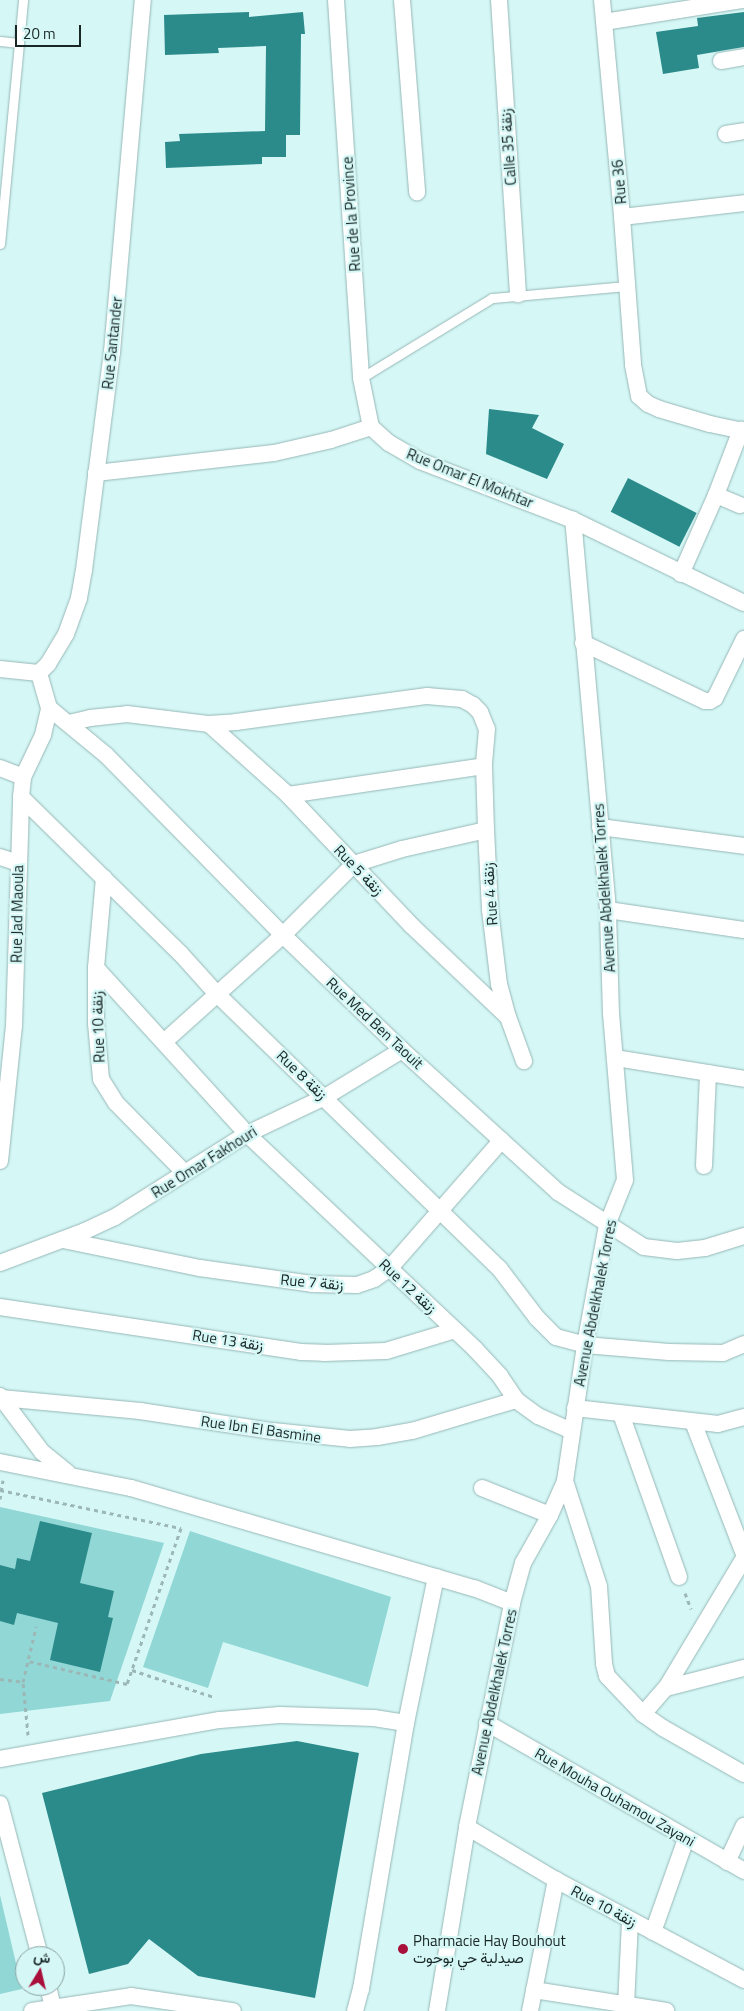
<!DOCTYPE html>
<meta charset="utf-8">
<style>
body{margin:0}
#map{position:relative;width:744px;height:2011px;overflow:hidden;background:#d5f7f6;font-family:"Titillium Web",Vazirmatn,sans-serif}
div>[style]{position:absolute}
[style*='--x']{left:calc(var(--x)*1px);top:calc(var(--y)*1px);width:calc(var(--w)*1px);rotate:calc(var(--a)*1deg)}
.green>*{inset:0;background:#91d7d6}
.building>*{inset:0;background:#2b8a8a;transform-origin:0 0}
.path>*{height:3px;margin-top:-1.5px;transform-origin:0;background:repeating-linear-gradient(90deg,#9bb7b6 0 4px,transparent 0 8px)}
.roads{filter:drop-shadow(0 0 1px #96b7b6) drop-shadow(0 0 1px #96b7b6)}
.service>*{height:9px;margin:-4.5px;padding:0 4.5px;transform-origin:4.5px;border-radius:4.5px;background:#fff}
.minor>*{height:16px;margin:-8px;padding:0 8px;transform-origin:8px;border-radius:8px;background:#fff}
.dots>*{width:14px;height:14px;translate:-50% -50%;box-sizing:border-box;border:2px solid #d5f7f6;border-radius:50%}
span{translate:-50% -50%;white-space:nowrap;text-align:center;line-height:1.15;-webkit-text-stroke:4.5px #d5f7f6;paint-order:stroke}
.street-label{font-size:15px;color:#192626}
.poi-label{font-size:15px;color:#192626}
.left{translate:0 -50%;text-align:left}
.north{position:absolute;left:15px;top:1946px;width:50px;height:50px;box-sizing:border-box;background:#d5f7f6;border:1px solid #8aa3a3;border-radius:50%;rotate:9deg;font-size:14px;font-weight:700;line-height:20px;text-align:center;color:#192626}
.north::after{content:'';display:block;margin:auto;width:18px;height:22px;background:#a8103b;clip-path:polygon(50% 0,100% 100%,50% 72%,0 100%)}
.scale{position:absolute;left:15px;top:25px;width:66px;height:22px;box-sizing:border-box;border:2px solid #192626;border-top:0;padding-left:6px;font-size:15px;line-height:18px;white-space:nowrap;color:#192626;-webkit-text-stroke:4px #d5f7f6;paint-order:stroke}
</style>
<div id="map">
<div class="green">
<div style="clip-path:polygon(0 1507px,164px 1543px,110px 1701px,0 1714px)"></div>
<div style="clip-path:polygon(190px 1531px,391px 1597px,368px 1687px,223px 1642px,208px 1688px,143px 1667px)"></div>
<div style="clip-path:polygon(0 1895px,22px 1989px,0 1994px)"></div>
</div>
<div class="building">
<div style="clip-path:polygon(249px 12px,249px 17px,303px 12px,305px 34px,301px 34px,300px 135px,286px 135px,286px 157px,262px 157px,262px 164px,166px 168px,165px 142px,180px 141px,179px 134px,265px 131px,266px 46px,218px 48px,219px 53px,165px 55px,164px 15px)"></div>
<div style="clip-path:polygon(744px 12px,744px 47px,697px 55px,699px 68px,663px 74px,656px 32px,698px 26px,697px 18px)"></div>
<div style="clip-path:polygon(489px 409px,539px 415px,532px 428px,564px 444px,547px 479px,486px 454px)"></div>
<div style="left:628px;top:478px;width:77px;height:38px;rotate:27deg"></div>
<div style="clip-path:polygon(40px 1521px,92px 1533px,80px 1583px,114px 1591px,108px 1617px,113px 1618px,100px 1672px,50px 1660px,58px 1623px,17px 1613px,14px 1625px,0 1621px,0 1565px,15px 1569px,17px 1558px,30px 1561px)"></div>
<div style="clip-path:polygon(297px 1741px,359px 1753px,315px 1998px,198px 1976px,149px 1939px,128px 1964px,89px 1974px,42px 1793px,201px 1754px)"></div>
</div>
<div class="path">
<div style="--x:0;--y:1490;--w:185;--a:11.9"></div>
<div style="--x:181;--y:1528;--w:165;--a:109.1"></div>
<div style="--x:127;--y:1684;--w:102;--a:-166.9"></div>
<div style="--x:0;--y:1499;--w:19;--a:-81"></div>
<div style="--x:685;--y:1593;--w:17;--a:69"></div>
<div style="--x:132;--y:1670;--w:86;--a:18.2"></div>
<div style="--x:0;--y:1679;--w:23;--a:7"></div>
<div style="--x:28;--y:1735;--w:53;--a:-95.4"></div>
<div style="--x:23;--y:1682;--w:57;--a:-76.7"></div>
</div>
<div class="roads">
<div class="service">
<div style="--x:0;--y:41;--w:19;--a:6"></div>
<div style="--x:0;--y:244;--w:245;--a:-84.6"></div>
<div style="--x:361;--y:378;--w:153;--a:-31.4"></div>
<div style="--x:492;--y:298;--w:136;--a:-5.1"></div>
</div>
<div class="minor">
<div style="--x:336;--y:0;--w:379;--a:86.2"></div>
<div style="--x:361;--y:378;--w:50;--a:78.5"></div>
<div style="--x:371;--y:427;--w:24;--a:42"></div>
<div style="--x:389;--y:443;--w:36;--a:30"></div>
<div style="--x:420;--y:461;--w:164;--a:21.1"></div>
<div style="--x:573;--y:520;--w:190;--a:25.9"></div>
<div style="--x:402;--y:0;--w:193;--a:85.5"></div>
<div style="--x:499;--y:0;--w:295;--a:86.3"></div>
<div style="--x:602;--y:0;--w:218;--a:84.7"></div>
<div style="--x:622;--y:217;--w:148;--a:85.7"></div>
<div style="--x:633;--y:365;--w:32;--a:79"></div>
<div style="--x:639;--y:396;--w:12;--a:42"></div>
<div style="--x:648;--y:404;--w:12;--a:24"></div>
<div style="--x:659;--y:409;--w:53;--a:16.4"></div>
<div style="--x:710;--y:424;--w:35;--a:12"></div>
<div style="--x:604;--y:22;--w:141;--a:-9"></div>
<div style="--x:721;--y:61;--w:23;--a:-10"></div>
<div style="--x:726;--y:134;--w:18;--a:-9"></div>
<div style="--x:622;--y:217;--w:123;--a:-6.5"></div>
<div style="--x:96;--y:473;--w:179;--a:-6.4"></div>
<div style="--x:274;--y:453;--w:58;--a:-12.8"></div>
<div style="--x:331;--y:440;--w:42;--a:-18"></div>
<div style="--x:716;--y:495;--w:26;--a:23"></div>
<div style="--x:681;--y:574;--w:86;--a:-66.1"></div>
<div style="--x:716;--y:495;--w:70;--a:-69"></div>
<div style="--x:583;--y:643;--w:135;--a:25.4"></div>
<div style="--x:705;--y:701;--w:5;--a:0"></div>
<div style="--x:710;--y:701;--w:6;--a:-31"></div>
<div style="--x:715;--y:698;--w:66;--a:-63.8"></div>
<div style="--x:0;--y:669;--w:39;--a:6"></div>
<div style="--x:39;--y:673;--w:13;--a:-45"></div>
<div style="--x:48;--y:664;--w:35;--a:-59"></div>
<div style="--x:66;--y:634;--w:38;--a:-70"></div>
<div style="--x:79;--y:598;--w:28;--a:-80"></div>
<div style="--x:84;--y:570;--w:220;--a:-82.7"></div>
<div style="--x:112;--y:352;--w:353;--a:-85"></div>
<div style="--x:49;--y:708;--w:74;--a:39.5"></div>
<div style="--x:106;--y:755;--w:252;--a:45.5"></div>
<div style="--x:283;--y:935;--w:165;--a:44"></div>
<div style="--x:402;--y:1050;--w:211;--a:42.3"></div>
<div style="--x:558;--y:1192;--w:102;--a:32.6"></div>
<div style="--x:644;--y:1247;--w:33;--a:7"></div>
<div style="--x:677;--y:1251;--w:28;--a:-6"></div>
<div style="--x:705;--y:1248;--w:41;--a:-17.1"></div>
<div style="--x:69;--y:723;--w:22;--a:-13"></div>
<div style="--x:90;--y:718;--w:37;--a:-6"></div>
<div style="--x:127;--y:714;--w:83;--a:7"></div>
<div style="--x:209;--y:724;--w:27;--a:-4"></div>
<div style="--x:236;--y:722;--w:193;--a:-7.8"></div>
<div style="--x:427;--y:696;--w:35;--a:5"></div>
<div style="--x:462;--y:699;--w:13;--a:29"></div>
<div style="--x:473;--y:705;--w:10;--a:45"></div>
<div style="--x:480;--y:712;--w:18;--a:68"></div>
<div style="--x:487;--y:729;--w:37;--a:95"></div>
<div style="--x:484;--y:766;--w:64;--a:88.2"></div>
<div style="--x:486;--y:830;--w:80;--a:87.1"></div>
<div style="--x:490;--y:910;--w:75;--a:83.1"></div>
<div style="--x:499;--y:984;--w:34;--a:75"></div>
<div style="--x:508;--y:1017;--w:47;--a:70"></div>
<div style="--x:209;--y:724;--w:106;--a:41.9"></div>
<div style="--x:288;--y:795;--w:180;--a:46.6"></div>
<div style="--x:412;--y:926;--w:131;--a:43.5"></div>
<div style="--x:0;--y:768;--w:25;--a:21"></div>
<div style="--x:288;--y:795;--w:198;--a:-8.4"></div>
<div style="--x:21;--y:797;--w:223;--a:44.5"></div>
<div style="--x:180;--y:953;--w:54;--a:48"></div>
<div style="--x:216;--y:993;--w:395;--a:44.2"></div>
<div style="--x:499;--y:1268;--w:63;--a:52.8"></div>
<div style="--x:537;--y:1318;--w:27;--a:45"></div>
<div style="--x:556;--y:1337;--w:30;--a:15"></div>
<div style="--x:585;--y:1345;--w:84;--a:4.8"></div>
<div style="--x:669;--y:1352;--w:54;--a:1.1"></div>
<div style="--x:723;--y:1353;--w:23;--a:-23"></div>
<div style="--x:600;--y:827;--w:145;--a:7.5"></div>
<div style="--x:0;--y:857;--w:19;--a:18"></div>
<div style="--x:104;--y:878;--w:90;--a:95.1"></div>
<div style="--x:96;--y:968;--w:55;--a:90"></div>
<div style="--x:96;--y:1023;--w:56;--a:84.9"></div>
<div style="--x:101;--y:1079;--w:28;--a:58"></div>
<div style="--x:116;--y:1103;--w:98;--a:45.4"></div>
<div style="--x:608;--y:910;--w:137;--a:8.4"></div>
<div style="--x:96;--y:968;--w:224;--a:47.7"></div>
<div style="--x:247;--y:1134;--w:313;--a:43.3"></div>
<div style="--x:475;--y:1349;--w:37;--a:47"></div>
<div style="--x:500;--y:1376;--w:29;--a:56"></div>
<div style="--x:516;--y:1400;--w:27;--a:36"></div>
<div style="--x:538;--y:1416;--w:37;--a:24"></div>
<div style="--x:165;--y:1041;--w:159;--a:-41.9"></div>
<div style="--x:283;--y:935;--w:100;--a:-45"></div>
<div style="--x:354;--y:864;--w:50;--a:-17.4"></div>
<div style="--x:402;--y:849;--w:86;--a:-12.7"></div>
<div style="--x:615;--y:1058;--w:131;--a:9.2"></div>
<div style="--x:0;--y:1161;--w:136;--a:-84.1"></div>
<div style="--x:14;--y:1026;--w:229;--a:-88.2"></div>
<div style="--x:21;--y:797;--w:20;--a:-84"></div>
<div style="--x:23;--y:777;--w:47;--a:-64.5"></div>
<div style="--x:43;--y:735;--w:28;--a:-77"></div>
<div style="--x:49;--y:708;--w:36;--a:-106"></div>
<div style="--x:704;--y:1166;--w:93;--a:-87.5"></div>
<div style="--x:63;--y:1240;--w:140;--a:11.6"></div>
<div style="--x:200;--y:1268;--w:113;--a:8.1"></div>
<div style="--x:312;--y:1284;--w:45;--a:1.3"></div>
<div style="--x:357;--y:1285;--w:18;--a:-19"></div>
<div style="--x:374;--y:1279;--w:18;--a:-34"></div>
<div style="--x:389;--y:1269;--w:171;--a:-48.8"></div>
<div style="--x:0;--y:1263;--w:91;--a:-20.6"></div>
<div style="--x:85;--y:1231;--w:33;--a:-25"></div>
<div style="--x:115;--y:1217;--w:156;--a:-32.2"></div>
<div style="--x:247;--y:1134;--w:86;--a:-25.4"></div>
<div style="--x:325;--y:1097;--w:90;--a:-31.4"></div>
<div style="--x:0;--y:1307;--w:304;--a:8.5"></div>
<div style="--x:301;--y:1352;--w:23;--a:2"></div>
<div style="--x:324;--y:1353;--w:62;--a:-1.8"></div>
<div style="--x:386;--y:1351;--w:72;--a:-16.9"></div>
<div style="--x:0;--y:1396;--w:70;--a:53.1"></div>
<div style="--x:42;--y:1452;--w:33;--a:39"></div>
<div style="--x:1;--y:1398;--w:140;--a:5.3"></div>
<div style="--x:140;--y:1411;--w:134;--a:8.6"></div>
<div style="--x:273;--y:1431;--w:77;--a:5.9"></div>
<div style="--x:350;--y:1439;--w:27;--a:-4"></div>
<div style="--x:377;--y:1437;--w:36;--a:-10"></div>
<div style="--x:412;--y:1431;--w:109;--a:-16.6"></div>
<div style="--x:575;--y:1408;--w:144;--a:6.4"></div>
<div style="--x:718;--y:1424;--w:27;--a:-15"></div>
<div style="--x:621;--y:1414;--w:173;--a:70.4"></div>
<div style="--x:693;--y:1422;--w:142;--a:68.9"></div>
<div style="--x:0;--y:1462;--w:134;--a:11.2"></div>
<div style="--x:131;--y:1488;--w:357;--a:16.3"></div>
<div style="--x:474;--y:1588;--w:41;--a:21.5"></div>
<div style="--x:565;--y:1481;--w:110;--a:72.1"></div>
<div style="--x:599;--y:1586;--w:78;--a:86.3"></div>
<div style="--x:604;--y:1664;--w:12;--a:76"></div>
<div style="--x:607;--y:1676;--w:52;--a:46.5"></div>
<div style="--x:643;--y:1714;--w:24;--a:35"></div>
<div style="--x:663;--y:1728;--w:93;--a:29.6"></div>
<div style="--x:482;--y:1488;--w:73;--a:21.7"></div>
<div style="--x:666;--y:1688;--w:81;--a:-14.4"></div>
<div style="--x:643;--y:1714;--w:35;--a:-49"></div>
<div style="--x:666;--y:1688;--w:152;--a:-59"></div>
<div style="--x:487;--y:1723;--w:297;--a:29.9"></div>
<div style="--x:0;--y:1759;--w:223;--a:-10.1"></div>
<div style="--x:220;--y:1720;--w:60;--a:-4.8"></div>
<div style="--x:280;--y:1715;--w:94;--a:1.8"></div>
<div style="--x:374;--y:1718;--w:32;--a:9"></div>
<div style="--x:0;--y:1804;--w:157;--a:75.3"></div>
<div style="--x:467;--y:1827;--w:104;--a:30.8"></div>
<div style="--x:556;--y:1880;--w:213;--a:28"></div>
<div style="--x:727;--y:1862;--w:40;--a:-65"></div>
<div style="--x:653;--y:1932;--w:99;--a:-70.5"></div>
<div style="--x:48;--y:1986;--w:26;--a:77"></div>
<div style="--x:534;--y:1990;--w:134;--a:9"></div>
<div style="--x:626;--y:2006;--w:86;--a:-87.3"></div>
<div style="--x:32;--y:2011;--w:100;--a:-8.6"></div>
<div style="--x:131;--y:1996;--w:103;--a:8.4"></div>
<div style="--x:355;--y:2011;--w:23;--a:-75"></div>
<div style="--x:361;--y:1989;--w:270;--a:-80.4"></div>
<div style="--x:406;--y:1723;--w:149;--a:-78.4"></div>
<div style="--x:437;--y:2011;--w:186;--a:-80.7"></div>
<div style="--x:467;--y:1827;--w:228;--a:-78.6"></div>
<div style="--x:512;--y:1603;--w:41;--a:-74.6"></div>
<div style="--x:523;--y:1563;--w:55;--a:-60.6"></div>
<div style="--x:550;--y:1515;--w:37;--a:-66"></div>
<div style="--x:565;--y:1481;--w:137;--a:-81.6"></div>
<div style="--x:585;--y:1345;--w:122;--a:-79.6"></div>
<div style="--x:607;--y:1225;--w:48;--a:-68.2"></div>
<div style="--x:625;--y:1180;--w:167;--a:-94.8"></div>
<div style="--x:611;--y:1014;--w:104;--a:-91.7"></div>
<div style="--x:608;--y:910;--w:392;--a:-95.1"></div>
<div style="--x:530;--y:2011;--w:134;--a:-78.8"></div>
</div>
</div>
<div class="dots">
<div style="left:403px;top:1949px;background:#a8103b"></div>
</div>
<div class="street-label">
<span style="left:508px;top:147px;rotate:-94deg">Calle 35 زنقة</span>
<span style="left:619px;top:182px;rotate:-95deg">Rue 36</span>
<span style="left:351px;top:214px;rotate:-94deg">Rue de la Province</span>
<span style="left:112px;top:343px;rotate:-84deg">Rue Santander</span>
<span style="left:470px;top:478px;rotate:22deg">Rue Omar El Mokhtar</span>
<span style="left:359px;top:870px;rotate:46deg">Rue 5 زنقة</span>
<span style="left:604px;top:888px;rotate:-94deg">Avenue Abdelkhalek Torres</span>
<span style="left:490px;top:894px;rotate:-94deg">Rue 4 زنقة</span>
<span style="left:17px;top:914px;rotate:-89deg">Rue Jad Maoula</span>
<span style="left:375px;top:1023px;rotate:43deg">Rue Med Ben Taouit</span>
<span style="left:98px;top:1027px;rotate:-92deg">Rue 10 زنقة</span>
<span style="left:302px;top:1075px;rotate:44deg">Rue 8 زنقة</span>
<span style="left:204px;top:1162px;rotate:-32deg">Rue Omar Fakhouri</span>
<span style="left:312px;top:1282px;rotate:5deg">Rue 7 زنقة</span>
<span style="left:408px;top:1286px;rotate:43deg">Rue 12 زنقة</span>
<span style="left:595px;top:1303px;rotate:-79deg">Avenue Abdelkhalek Torres</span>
<span style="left:228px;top:1340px;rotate:9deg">Rue 13 زنقة</span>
<span style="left:261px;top:1429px;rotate:8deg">Rue Ibn El Basmine</span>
<span style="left:494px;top:1692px;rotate:-78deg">Avenue Abdelkhalek Torres</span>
<span style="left:615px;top:1797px;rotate:30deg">Rue Mouha Ouhamou Zayani</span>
<span style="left:604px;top:1906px;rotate:28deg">Rue 10 زنقة</span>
</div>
<div class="poi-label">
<span class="left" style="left:413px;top:1949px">Pharmacie Hay Bouhout<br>صيدلية حي بوحوت</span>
</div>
<div class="north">ش</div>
<div class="scale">20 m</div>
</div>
